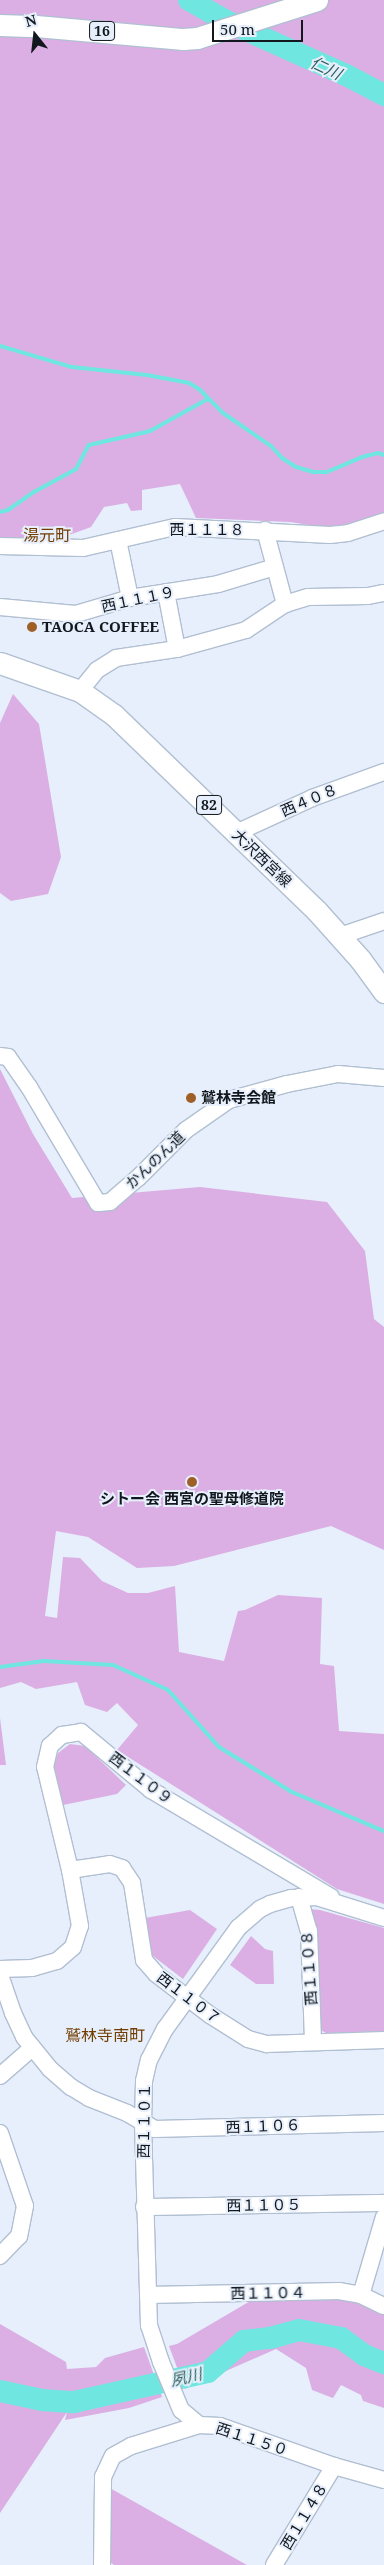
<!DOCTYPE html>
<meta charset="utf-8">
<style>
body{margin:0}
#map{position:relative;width:384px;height:2565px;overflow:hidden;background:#e6effb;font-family:"Noto Serif","Noto Sans JP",serif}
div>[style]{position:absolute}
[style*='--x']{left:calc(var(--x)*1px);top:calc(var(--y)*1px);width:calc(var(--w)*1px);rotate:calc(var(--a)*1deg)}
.green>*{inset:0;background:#dbafe3}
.stream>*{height:4px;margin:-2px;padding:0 2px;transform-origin:2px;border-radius:2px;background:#6fe7e0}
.river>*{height:22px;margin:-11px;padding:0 11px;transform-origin:11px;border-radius:11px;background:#6fe7e0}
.roads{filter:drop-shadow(1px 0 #b1bfd2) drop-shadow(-1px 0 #b1bfd2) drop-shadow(0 1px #b1bfd2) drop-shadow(0 -1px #b1bfd2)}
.minor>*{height:16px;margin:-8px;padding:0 8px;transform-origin:8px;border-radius:8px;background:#fff}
.major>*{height:21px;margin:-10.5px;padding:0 10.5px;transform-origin:10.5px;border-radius:10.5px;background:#fff}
.dots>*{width:14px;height:14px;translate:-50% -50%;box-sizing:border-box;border:2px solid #e6effb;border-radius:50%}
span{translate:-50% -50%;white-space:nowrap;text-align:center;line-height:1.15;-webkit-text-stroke:4px #e6effb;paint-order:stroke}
.shield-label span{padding:1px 4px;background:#e6effb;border:1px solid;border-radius:4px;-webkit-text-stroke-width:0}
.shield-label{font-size:14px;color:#11171d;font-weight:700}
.street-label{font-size:15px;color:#11171d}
.poi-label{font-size:15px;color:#11171d;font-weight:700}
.left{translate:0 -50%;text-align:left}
.water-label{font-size:16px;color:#2d615d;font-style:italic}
.neighbourhood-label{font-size:16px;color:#733c00}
.north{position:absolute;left:10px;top:10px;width:50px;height:50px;-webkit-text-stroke:4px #e6effb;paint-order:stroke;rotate:344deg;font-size:14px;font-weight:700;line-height:20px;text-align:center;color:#11171d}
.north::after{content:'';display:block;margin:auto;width:18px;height:22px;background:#11171d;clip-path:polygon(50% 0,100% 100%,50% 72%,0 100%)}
.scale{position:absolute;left:212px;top:20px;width:91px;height:22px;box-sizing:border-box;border:2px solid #11171d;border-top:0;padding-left:6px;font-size:15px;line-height:18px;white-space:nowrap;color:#11171d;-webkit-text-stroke:4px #e6effb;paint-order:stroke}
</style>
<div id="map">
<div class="green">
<i style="clip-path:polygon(0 0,384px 0,384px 514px,345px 526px,322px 527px,290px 522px,196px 518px,180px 484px,142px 490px,142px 510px,131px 511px,127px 503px,104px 507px,91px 527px,61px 538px,0 537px)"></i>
<i style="clip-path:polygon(13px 694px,39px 724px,61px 857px,48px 894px,11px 901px,0 893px,0 723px)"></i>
<i style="clip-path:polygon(0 1069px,33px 1134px,72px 1198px,200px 1187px,327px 1202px,365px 1251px,374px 1319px,384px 1327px,384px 1550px,331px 1526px,174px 1566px,137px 1568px,88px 1537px,56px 1531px,45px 1616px,57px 1618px,63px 1557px,80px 1558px,102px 1581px,128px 1593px,148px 1593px,175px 1586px,179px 1652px,224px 1661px,238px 1611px,245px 1610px,278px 1595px,322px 1598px,320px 1664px,334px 1666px,339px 1731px,384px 1734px,384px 1904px,337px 1889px,117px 1750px,138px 1725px,117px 1703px,107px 1712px,85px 1705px,77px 1682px,36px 1689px,21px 1682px,0 1688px)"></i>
<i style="clip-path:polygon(0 1718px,6px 1765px,0 1765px)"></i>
<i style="clip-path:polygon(70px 1744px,85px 1746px,126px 1785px,117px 1794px,63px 1805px,54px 1765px,58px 1753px)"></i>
<i style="clip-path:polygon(309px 1909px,320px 1910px,384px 1928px,384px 2031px,326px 2033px,319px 2029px)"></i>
<i style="clip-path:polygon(190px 1910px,217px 1929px,183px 1979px,153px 1956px,150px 1949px,145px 1918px)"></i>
<i style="clip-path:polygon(251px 1936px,265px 1949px,273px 1951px,274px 1984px,256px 1984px,230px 1965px)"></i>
<i style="clip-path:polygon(336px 2295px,384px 2314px,384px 2408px,363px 2401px,361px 2395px,341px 2385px,333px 2398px,312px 2390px,306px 2368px,276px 2349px,185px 2389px,169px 2346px,177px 2344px,252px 2300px)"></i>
<i style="clip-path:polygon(0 2324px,66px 2362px,67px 2369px,96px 2367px,105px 2358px,144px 2347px,162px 2397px,129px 2408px,65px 2420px,67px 2412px,0 2513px)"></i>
<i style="clip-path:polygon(108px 2487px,247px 2565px,114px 2565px,110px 2562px)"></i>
</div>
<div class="stream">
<i style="--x:0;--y:346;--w:75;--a:16.3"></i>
<i style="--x:72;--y:367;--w:75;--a:6.1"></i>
<i style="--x:147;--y:375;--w:43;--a:10.8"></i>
<i style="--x:189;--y:383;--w:12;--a:31"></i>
<i style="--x:199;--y:389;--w:34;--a:45"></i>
<i style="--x:223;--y:413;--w:58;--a:34.5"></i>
<i style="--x:271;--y:446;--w:16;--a:47"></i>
<i style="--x:282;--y:458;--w:17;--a:33"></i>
<i style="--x:296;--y:467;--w:19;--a:16"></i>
<i style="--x:314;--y:472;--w:13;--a:0"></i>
<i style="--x:327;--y:472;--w:38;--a:-23"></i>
<i style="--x:362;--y:457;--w:16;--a:-14"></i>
<i style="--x:378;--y:453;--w:6;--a:18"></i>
<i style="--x:0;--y:512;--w:8;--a:-14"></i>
<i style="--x:8;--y:510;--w:32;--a:-35"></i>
<i style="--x:34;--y:492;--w:48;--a:-28.7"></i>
<i style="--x:76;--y:469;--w:27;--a:-62"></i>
<i style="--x:89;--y:445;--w:63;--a:-12.9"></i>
<i style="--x:150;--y:431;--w:66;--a:-28.9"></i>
<i style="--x:0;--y:1667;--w:44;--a:-7.8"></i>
<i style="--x:44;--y:1661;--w:69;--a:3.3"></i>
<i style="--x:113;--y:1665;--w:60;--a:24.4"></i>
<i style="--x:168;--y:1690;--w:76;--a:48.2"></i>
<i style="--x:219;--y:1747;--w:86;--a:31.7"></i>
<i style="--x:292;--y:1792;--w:100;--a:23"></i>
</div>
<div class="river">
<i style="--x:189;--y:0;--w:45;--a:29.4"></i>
<i style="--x:228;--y:22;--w:132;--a:24.2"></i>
<i style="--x:348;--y:76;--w:41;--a:27.8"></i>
<i style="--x:0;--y:2391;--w:43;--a:12.1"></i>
<i style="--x:42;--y:2400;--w:32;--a:4"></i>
<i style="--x:74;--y:2402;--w:137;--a:-12.6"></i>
<i style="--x:208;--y:2372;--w:48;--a:-40.7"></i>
<i style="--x:244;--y:2341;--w:26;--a:-7"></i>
<i style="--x:270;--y:2338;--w:30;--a:-15"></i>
<i style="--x:299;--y:2330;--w:43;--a:10.8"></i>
<i style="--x:341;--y:2338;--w:29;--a:36"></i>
<i style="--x:364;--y:2355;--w:22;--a:22"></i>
</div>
<div class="roads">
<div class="minor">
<i style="--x:265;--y:530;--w:77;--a:74.9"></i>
<i style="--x:118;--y:540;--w:59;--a:78.3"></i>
<i style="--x:0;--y:546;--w:83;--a:1.4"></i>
<i style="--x:83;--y:548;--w:94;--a:-12.9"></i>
<i style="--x:175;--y:527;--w:155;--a:3"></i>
<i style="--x:330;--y:535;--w:18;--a:-6"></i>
<i style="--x:348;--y:533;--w:38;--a:-18"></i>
<i style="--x:166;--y:592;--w:58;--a:79.1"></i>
<i style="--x:0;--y:607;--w:76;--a:5.3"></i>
<i style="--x:76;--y:614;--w:56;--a:-16.5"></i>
<i style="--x:130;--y:598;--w:89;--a:-9"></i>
<i style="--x:218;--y:584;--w:59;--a:-16.6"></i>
<i style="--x:80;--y:691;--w:27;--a:-51"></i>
<i style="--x:97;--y:670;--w:22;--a:-32"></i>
<i style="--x:116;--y:658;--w:62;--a:-8.4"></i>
<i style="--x:177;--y:649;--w:72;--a:-15.4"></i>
<i style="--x:246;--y:630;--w:47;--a:-33.7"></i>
<i style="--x:285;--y:604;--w:24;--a:-17"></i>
<i style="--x:308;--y:597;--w:60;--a:-1"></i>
<i style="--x:368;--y:596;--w:16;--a:-11"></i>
<i style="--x:236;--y:833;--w:84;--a:-24.7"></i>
<i style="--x:312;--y:798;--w:77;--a:-19.9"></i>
<i style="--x:340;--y:936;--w:46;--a:-18.8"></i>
<i style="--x:0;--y:1056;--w:8;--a:7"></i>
<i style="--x:8;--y:1057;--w:37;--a:55"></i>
<i style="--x:29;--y:1087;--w:135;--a:59.3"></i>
<i style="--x:98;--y:1203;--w:12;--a:-5"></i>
<i style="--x:110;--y:1202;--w:37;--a:-41"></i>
<i style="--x:138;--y:1178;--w:68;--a:-45"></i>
<i style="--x:186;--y:1130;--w:52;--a:-34.9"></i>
<i style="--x:229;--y:1100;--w:60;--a:-15.4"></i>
<i style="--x:287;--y:1084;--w:52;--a:-11.1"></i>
<i style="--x:338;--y:1074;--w:46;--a:5"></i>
<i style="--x:70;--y:1870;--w:40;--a:-8.5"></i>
<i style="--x:110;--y:1864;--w:13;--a:18"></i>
<i style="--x:122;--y:1868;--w:18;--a:56"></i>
<i style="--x:132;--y:1883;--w:78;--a:81.1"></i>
<i style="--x:144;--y:1960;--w:18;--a:49"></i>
<i style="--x:156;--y:1974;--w:68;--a:37.2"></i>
<i style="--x:210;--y:2015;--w:45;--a:32.3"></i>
<i style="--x:248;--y:2039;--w:20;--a:15"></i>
<i style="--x:267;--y:2044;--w:117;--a:-2"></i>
<i style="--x:299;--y:1897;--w:35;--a:74"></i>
<i style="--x:309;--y:1931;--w:110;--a:87.9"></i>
<i style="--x:0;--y:1969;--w:32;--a:-2"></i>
<i style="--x:32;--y:1968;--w:26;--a:-16"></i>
<i style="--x:57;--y:1961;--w:21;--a:-41"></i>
<i style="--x:73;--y:1947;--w:22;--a:-72"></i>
<i style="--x:80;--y:1926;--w:57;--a:-100.1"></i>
<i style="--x:70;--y:1870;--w:106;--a:-103.6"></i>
<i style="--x:45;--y:1767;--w:22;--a:-77"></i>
<i style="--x:50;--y:1746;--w:16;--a:-43"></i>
<i style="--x:62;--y:1735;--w:19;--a:-9"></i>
<i style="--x:81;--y:1732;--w:91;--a:39.6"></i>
<i style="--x:151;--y:1790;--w:209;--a:30.7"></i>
<i style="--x:0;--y:1975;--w:40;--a:71.1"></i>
<i style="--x:13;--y:2013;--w:26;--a:65"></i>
<i style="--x:24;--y:2037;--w:41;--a:50.9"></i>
<i style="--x:50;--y:2069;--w:28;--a:41"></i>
<i style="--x:71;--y:2087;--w:21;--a:31"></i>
<i style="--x:89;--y:2098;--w:41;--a:21.5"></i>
<i style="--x:127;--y:2113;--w:32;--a:30"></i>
<i style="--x:155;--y:2129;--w:229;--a:-1.5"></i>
<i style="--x:0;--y:2076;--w:43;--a:-41.2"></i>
<i style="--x:0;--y:2133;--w:77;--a:71.1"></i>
<i style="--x:25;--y:2206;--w:31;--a:101"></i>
<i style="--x:19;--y:2236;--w:28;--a:134"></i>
<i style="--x:144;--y:2207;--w:240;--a:-1"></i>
<i style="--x:148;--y:2295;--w:191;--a:-1.2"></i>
<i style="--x:339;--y:2291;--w:22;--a:10"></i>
<i style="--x:361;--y:2295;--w:25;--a:26"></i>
<i style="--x:361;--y:2295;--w:81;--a:-73.6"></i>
<i style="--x:199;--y:2425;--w:23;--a:-140"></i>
<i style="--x:181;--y:2410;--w:52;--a:-112.6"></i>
<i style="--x:161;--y:2362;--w:38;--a:-108"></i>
<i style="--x:149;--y:2326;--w:203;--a:-91.7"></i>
<i style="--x:143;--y:2123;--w:42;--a:-88.6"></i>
<i style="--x:144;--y:2081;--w:22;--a:-77"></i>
<i style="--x:149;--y:2060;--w:35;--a:-63"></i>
<i style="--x:165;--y:2029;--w:125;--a:-54.1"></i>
<i style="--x:238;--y:1928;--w:29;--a:-41"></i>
<i style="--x:260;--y:1909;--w:11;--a:-27"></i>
<i style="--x:270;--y:1904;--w:22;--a:-16"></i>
<i style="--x:291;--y:1898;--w:26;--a:-2"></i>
<i style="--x:317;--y:1897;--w:70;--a:17.4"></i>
<i style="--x:102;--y:2565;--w:88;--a:-89.3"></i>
<i style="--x:103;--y:2477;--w:23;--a:-65"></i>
<i style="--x:113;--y:2456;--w:21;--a:-29"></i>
<i style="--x:131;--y:2446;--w:71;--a:-17.2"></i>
<i style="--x:199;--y:2425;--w:21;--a:3"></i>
<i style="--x:220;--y:2426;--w:121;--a:19.3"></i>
<i style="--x:334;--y:2466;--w:52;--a:15.6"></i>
<i style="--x:274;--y:2565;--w:116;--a:-58.8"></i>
</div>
<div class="major">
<i style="--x:0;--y:25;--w:36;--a:2"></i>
<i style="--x:36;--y:26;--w:148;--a:5.1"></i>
<i style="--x:183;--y:39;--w:14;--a:-4"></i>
<i style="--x:197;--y:38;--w:126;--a:-17.6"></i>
<i style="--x:0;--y:663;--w:85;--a:19.3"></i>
<i style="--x:80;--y:691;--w:42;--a:35.2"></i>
<i style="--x:114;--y:715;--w:281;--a:44"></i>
<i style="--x:316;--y:910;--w:66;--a:48.1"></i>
<i style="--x:360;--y:959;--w:41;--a:54"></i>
</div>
</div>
<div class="dots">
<i style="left:32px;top:627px;background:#9f6028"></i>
<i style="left:191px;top:1098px;background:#9f6028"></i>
<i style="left:192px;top:1482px;background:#9f6028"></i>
</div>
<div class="shield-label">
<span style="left:102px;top:31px">16</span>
<span style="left:209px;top:805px">82</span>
</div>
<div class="street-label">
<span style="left:207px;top:530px">西１１１８</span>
<span style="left:138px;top:599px;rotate:-12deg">西１１１９</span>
<span style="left:309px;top:800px;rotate:-23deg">西４０８</span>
<span style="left:262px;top:858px;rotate:44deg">大沢西宮線</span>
<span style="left:155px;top:1160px;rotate:-44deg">かんのん道</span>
<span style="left:141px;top:1778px;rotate:37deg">西１１０９</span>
<span style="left:309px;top:1968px;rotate:-94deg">西１１０８</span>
<span style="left:189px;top:1998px;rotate:37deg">西１１０７</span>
<span style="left:144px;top:2121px;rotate:-89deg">西１１０１</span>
<span style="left:263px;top:2126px;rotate:-2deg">西１１０６</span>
<span style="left:264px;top:2205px;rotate:-1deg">西１１０５</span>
<span style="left:268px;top:2293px;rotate:-1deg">西１１０４</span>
<span style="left:252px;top:2439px;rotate:18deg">西１１５０</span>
<span style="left:304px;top:2516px;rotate:-59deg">西１１４８</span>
</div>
<div class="poi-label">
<span class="left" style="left:42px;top:627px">TAOCA COFFEE</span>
<span class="left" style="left:201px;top:1098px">鷲林寺会館</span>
<span style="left:192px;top:1499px">シトー会 西宮の聖母修道院</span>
</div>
<div class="water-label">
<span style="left:326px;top:68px;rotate:25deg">仁川</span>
<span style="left:186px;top:2377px;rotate:-13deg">夙川</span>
</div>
<div class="neighbourhood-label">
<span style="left:47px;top:535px">湯元町</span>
<span style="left:105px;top:2035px">鷲林寺南町</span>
</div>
<div class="north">N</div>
<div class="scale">50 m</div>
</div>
